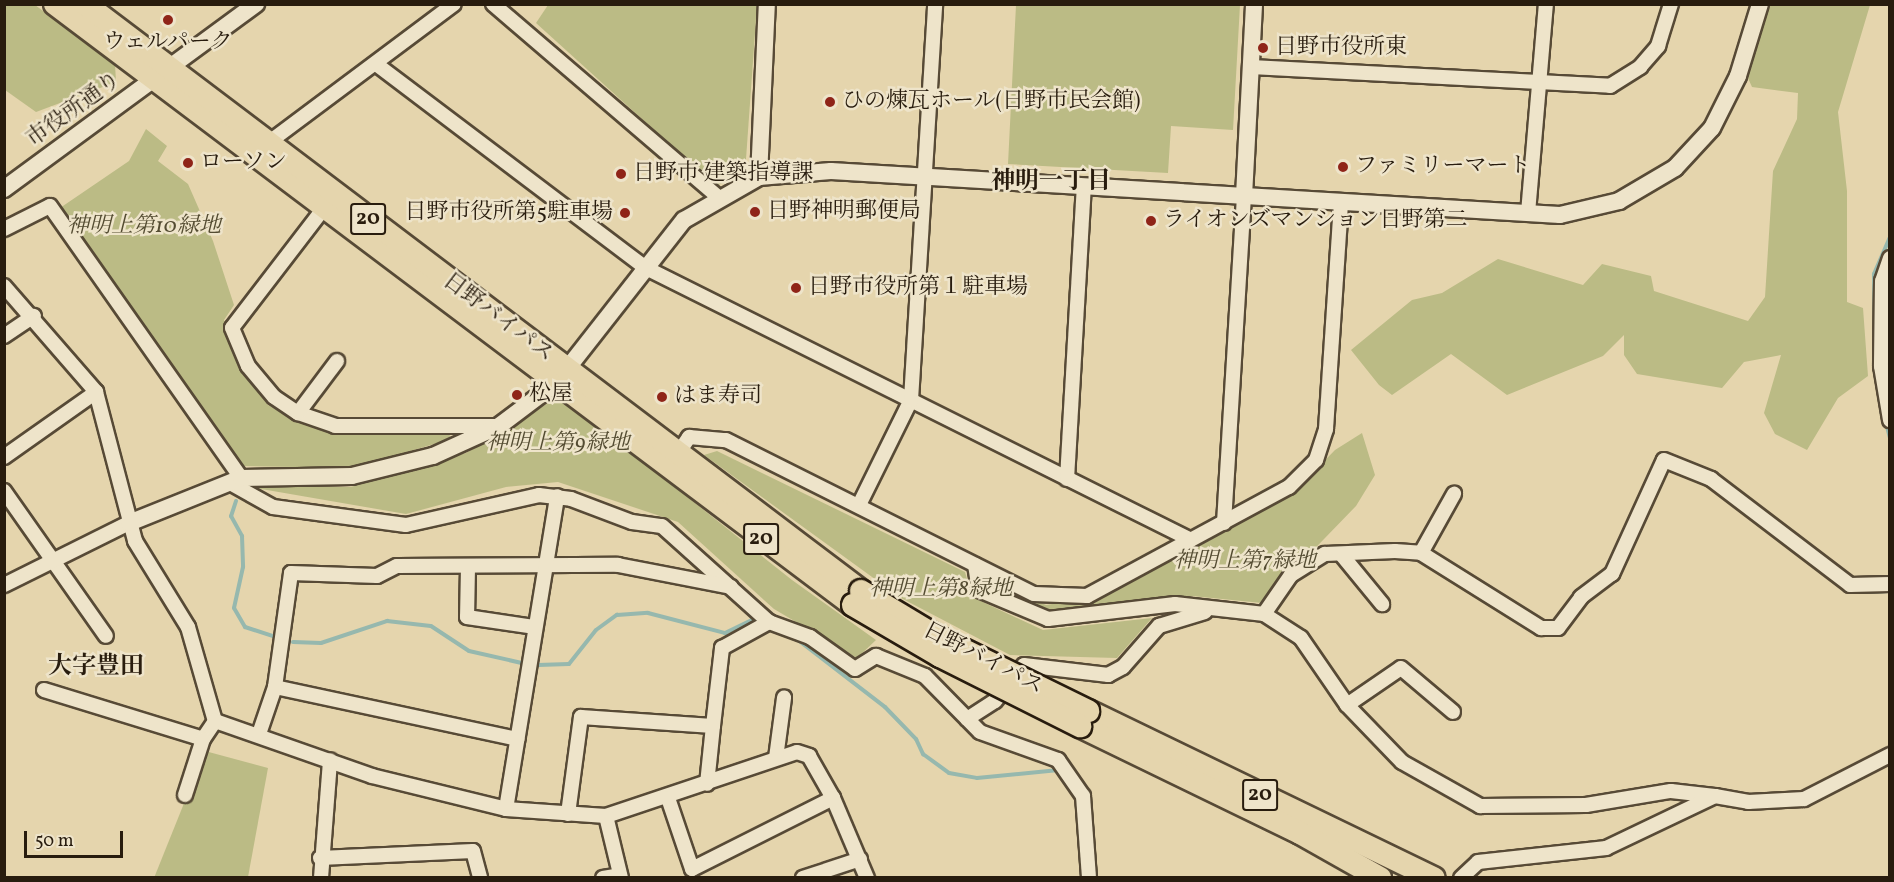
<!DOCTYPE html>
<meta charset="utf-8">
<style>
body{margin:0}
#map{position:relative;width:1894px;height:882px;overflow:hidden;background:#e5d5ad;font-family:Vollkorn,"Noto Serif JP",serif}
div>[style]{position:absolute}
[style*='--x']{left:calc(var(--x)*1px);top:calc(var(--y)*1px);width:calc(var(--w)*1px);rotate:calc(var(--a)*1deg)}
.green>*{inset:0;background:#bbbb85}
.stream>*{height:4px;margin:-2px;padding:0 2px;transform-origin:2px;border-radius:2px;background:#96b8ae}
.roads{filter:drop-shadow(2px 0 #574a36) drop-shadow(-2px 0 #574a36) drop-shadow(0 2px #574a36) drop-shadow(0 -2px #574a36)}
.minor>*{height:14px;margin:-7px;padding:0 7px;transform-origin:7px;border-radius:7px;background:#eee4ca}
.tertiary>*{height:16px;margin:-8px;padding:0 8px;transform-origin:8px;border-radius:8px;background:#eee4ca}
.trunk>*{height:22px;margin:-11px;padding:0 11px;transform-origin:11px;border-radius:11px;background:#e5d5ad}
.bridges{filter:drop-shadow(2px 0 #281c0e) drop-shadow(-2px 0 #281c0e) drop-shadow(0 2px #281c0e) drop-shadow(0 -2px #281c0e)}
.trunk-bridge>*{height:22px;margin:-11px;padding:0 11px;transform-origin:11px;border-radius:11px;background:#e5d5ad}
.dots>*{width:16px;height:16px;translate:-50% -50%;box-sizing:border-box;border:3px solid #eee4ca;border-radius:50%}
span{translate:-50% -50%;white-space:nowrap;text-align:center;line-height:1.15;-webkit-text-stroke:5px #eee4ca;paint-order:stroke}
.shield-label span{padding:2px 4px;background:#eee4ca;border:2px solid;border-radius:4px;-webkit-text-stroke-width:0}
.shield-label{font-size:21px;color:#281c0e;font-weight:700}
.poi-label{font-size:22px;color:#281c0e}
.left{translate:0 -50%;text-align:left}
.right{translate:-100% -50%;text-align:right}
.street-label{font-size:22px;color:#281c0e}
.park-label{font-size:22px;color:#544c32;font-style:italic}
.neighbourhood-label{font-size:24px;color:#281c0e;font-weight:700}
.frame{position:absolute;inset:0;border:6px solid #281c0e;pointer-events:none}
.scale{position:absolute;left:24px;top:831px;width:99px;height:27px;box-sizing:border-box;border:3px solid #281c0e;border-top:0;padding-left:8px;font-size:18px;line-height:21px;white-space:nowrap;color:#281c0e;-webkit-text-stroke:4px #eee4ca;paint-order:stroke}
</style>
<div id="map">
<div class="green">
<i style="clip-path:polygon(5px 4px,35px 5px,115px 64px,116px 82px,36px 112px,5px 90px)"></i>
<i style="clip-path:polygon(548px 5px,757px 5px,745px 173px,716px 186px,536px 23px)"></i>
<i style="clip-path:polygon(1016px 5px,1240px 5px,1233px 130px,1171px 126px,1168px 173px,1008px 164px)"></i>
<i style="clip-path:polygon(1768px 5px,1870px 5px,1838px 112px,1847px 191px,1847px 302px,1863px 308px,1868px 376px,1838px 398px,1807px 450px,1775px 434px,1764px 413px,1781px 355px,1744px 362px,1722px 388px,1637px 374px,1624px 355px,1624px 335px,1603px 356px,1507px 395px,1451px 354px,1392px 395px,1379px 385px,1351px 350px,1412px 300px,1442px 293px,1498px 259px,1583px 285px,1602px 264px,1651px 276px,1654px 291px,1748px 321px,1765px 297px,1773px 171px,1797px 119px,1798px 93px,1752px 87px,1747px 76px)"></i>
<i style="clip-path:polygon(146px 129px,167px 146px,158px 161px,188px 184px,213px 241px,234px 305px,224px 320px,239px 367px,268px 405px,322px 429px,447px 428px,451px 439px,353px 468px,242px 466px,60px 208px,129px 161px)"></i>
<i style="clip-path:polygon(560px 396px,792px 580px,876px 640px,857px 658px,774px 609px,678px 522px,558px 482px,506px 487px,406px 514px,249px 487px,351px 487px,466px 453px)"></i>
<i style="clip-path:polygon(1362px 433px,1375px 475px,1356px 506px,1262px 603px,1192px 596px,1045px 613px,988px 588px,985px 577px,1046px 605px,1103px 596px,1292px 494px,1335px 450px)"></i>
<i style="clip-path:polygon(717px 451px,965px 572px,972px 597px,1043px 630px,1152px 618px,1117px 658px,1010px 655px,901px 598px,704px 455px)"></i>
<i style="clip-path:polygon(205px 751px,268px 768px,248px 877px,154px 878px)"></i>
</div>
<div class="stream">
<i style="--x:1890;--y:32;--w:59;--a:90"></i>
<i style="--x:1890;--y:109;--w:21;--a:90"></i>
<i style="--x:1875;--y:341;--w:67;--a:-90.9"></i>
<i style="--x:1874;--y:274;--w:40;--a:-66.6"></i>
<i style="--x:1886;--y:423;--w:16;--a:75"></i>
<i style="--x:236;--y:501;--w:16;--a:108"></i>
<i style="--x:231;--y:516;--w:23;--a:61"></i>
<i style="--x:242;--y:536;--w:31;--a:88"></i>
<i style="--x:243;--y:567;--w:42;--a:102.4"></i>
<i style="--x:234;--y:608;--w:22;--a:60"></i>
<i style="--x:245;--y:627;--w:32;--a:18"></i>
<i style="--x:1864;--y:592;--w:26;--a:-2"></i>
<i style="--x:798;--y:640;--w:110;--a:37.6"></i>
<i style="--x:885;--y:707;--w:45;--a:45.9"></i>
<i style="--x:916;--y:739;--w:17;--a:65"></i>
<i style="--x:923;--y:754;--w:32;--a:36"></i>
<i style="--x:949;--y:773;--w:28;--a:10"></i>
<i style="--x:977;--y:778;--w:82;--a:-5.6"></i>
<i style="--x:293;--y:642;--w:28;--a:2"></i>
<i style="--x:321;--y:643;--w:70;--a:-18.4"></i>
<i style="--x:387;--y:621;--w:44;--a:6.5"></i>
<i style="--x:431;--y:626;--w:45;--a:33.3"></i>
<i style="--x:469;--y:651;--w:54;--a:12.8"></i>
<i style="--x:538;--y:665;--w:31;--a:-2"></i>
<i style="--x:569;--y:664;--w:43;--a:-51.5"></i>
<i style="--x:596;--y:630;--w:26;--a:-36"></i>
<i style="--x:617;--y:615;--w:31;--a:-4"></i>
<i style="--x:648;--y:613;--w:80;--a:14.6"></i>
<i style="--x:725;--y:633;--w:32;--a:-26"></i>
</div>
<div class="roads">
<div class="minor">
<i style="--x:493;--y:4;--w:295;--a:40.6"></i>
<i style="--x:376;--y:64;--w:336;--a:37.1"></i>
<i style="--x:644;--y:267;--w:611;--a:26.52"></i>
<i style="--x:1251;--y:67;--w:360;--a:3"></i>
<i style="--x:1610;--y:86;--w:36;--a:-32"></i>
<i style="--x:1640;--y:67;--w:28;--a:-49"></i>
<i style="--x:1658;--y:46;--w:44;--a:-72.8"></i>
<i style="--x:268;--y:143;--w:232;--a:-36.8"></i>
<i style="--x:324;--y:208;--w:151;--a:127.5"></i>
<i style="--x:232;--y:328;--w:41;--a:67.2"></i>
<i style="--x:248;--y:366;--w:40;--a:50"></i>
<i style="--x:274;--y:397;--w:29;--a:34"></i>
<i style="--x:298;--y:413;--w:39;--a:19"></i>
<i style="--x:335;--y:426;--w:162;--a:0"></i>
<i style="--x:1528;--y:213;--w:210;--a:-85.1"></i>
<i style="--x:4;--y:229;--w:51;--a:-26.6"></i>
<i style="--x:50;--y:206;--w:332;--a:54.9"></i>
<i style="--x:1890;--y:258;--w:24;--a:109"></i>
<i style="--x:1882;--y:281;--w:85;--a:90.7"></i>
<i style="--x:1881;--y:366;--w:55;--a:80.5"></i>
<i style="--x:4;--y:286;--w:140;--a:49"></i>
<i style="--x:96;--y:392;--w:154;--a:75.3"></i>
<i style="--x:135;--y:541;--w:101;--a:58.4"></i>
<i style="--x:188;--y:627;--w:98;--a:74"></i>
<i style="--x:215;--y:721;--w:166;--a:19.3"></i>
<i style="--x:372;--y:776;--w:138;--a:13.8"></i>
<i style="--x:506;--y:809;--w:100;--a:4"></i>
<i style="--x:606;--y:816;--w:201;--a:-18.5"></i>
<i style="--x:797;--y:752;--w:13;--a:18"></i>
<i style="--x:809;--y:756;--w:48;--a:60.3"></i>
<i style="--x:833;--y:798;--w:87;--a:67"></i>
<i style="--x:4;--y:336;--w:36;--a:-34"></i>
<i style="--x:298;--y:413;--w:65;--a:-53.1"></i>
<i style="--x:677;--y:455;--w:22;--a:-56"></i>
<i style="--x:689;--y:437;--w:37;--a:5"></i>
<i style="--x:726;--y:440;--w:344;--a:26.6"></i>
<i style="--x:1034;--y:594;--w:53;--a:2.2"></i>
<i style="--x:1087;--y:596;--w:230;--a:-28.4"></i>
<i style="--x:1289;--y:487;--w:38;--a:-45"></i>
<i style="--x:1316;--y:460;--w:33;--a:-72"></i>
<i style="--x:1326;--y:429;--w:228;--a:-86.2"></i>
<i style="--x:4;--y:457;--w:113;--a:-35.2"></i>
<i style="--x:1067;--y:479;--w:293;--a:-86.7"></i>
<i style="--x:230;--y:483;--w:49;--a:29.2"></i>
<i style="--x:273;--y:507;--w:134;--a:7.7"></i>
<i style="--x:406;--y:525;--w:136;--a:-12.7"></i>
<i style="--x:539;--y:495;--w:32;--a:7"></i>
<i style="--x:571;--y:499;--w:65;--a:20.7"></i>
<i style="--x:632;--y:522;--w:30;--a:8"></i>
<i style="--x:662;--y:526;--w:144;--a:41.9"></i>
<i style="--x:769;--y:622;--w:44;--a:20.1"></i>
<i style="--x:810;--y:637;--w:55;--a:35.4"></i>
<i style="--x:855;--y:669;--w:25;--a:-32"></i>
<i style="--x:876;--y:656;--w:53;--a:22.2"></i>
<i style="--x:925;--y:676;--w:78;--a:45.5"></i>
<i style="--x:980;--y:732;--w:83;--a:19.7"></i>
<i style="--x:1058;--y:760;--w:44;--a:55.2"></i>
<i style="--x:1083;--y:796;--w:82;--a:85.8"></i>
<i style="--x:4;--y:491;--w:177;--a:54.9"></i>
<i style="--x:859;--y:505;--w:117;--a:-63.7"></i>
<i style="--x:911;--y:400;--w:397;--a:-86.5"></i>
<i style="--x:1224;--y:523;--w:328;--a:-86.5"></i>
<i style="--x:1421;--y:553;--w:68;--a:-60.8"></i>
<i style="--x:1341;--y:554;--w:65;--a:50.6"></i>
<i style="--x:975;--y:565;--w:25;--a:81"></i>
<i style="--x:979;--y:590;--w:75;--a:22.8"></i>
<i style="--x:1048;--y:619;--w:128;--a:-6.7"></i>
<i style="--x:1175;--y:604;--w:90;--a:6.4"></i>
<i style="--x:1264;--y:614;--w:44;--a:33"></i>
<i style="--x:1301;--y:638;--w:81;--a:55.5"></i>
<i style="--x:1347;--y:705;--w:79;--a:46"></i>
<i style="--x:1402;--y:762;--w:90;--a:29.4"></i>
<i style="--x:1480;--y:806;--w:106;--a:-0.5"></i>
<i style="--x:1586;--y:805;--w:86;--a:-9.4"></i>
<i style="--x:1671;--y:791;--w:44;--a:6.5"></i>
<i style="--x:468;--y:567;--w:50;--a:91.1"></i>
<i style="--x:467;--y:617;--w:69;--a:8.4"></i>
<i style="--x:4;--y:585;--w:140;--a:-26.4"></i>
<i style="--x:1264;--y:614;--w:47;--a:-55.3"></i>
<i style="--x:1291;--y:575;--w:40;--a:-32"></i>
<i style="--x:1325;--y:554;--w:70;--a:-2.5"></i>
<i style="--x:1395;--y:551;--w:26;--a:4"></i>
<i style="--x:1421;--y:553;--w:142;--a:32"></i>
<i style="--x:1541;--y:628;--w:17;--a:0"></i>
<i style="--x:1558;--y:628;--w:39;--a:-53"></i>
<i style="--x:1581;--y:597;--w:39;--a:-37"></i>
<i style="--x:1612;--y:574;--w:125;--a:-65.5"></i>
<i style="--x:1664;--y:460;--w:51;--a:22"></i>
<i style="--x:1711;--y:479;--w:175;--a:37.3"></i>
<i style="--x:1850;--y:585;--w:40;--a:-1.4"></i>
<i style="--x:275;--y:687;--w:248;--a:12.1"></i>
<i style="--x:44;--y:690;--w:166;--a:17.1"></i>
<i style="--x:203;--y:739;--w:22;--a:-56"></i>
<i style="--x:1347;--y:705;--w:65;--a:-34.4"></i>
<i style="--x:1401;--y:668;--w:68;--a:40.2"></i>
<i style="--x:967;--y:719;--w:33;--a:-33"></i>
<i style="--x:995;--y:701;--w:46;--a:-51.1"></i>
<i style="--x:1024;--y:665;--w:85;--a:6.8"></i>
<i style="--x:1108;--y:675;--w:17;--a:-28"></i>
<i style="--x:1123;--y:667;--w:55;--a:-48.7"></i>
<i style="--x:1159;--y:626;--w:48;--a:-16.9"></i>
<i style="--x:713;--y:726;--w:79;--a:-83.4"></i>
<i style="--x:722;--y:648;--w:54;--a:-29"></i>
<i style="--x:259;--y:734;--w:50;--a:-71.2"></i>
<i style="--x:275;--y:687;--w:115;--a:-82"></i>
<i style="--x:291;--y:573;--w:86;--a:2"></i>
<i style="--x:377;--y:576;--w:22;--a:-27"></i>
<i style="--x:397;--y:566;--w:221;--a:-0.3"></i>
<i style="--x:618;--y:565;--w:115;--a:11"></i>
<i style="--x:776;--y:758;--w:61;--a:-82.4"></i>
<i style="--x:185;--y:795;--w:59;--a:-72.2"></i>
<i style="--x:668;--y:798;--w:75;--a:71.3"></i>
<i style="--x:692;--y:869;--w:158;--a:-26.7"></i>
<i style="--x:506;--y:809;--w:317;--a:-80.7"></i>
<i style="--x:568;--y:814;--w:98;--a:-82.4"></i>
<i style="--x:581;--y:717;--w:132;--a:3.9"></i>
<i style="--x:713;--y:726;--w:58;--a:95.9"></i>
<i style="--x:606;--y:816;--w:64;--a:76.4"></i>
<i style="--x:320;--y:858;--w:153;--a:-2.6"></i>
<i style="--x:473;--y:851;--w:28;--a:75"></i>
<i style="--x:321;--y:878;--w:118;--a:-85.6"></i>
<i style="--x:603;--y:878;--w:17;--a:-10"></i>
<i style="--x:803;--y:878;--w:60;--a:-18.4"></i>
<i style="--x:1461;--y:878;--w:23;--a:-43"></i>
<i style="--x:1478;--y:862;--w:129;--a:-6.2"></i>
<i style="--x:1606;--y:848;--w:121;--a:-25.5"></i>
<i style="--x:1715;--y:796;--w:34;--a:10"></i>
<i style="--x:1748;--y:802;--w:56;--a:-3.1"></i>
<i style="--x:1804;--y:799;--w:97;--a:-27.1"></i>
</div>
<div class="tertiary">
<i style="--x:759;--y:177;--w:173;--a:-87.4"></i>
<i style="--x:4;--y:189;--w:313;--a:-36.3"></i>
<i style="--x:1244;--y:196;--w:192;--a:-87"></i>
<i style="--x:129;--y:523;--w:121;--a:-21.9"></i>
<i style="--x:241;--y:478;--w:111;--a:-1"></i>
<i style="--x:352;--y:476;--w:83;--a:-13.9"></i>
<i style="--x:433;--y:456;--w:72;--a:-24.4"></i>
<i style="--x:499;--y:426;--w:71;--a:-37"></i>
<i style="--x:556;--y:383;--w:207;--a:-51.9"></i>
<i style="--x:684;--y:220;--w:86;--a:-29.8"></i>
<i style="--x:759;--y:177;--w:72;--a:-4.8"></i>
<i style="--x:831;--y:171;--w:730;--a:3.45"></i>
<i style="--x:1560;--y:215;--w:61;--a:-13.3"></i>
<i style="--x:1619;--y:201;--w:65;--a:-30.5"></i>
<i style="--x:1675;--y:168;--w:54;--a:-47.2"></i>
<i style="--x:1712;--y:128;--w:58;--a:-63.4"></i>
<i style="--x:1738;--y:76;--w:75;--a:-73"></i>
</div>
<div class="trunk">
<i style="--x:55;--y:4;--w:999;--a:36.98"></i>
<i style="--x:85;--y:4;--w:973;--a:37.11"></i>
<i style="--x:1088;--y:711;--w:384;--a:25.8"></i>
<i style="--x:1080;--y:726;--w:245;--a:25.9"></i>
<i style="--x:1300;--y:833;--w:92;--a:29.4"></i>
</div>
</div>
<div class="bridges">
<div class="trunk-bridge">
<i style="--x:861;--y:591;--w:93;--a:31"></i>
<i style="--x:941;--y:639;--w:164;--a:26.1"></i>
<i style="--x:853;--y:605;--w:101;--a:30.4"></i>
<i style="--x:940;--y:656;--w:157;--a:26.6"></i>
</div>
</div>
<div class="dots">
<i style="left:168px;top:20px;background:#8f2418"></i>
<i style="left:1263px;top:48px;background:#8f2418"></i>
<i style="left:830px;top:102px;background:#8f2418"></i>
<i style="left:188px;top:163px;background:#8f2418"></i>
<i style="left:1343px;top:167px;background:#8f2418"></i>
<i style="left:621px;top:174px;background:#8f2418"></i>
<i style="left:755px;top:212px;background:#8f2418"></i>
<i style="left:625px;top:213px;background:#8f2418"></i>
<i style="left:1151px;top:221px;background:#8f2418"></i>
<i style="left:796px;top:288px;background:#8f2418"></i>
<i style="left:517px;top:395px;background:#8f2418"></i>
<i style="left:662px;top:397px;background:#8f2418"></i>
</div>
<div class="shield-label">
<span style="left:368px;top:219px">20</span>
<span style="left:761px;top:539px">20</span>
<span style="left:1260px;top:795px">20</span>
</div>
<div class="poi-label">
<span style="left:168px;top:43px">ウェルパーク</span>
<span class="left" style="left:1275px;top:48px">日野市役所東</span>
<span class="left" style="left:842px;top:102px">ひの煉瓦ホール(日野市民会館)</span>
<span class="left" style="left:200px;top:163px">ローソン</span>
<span class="left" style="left:1355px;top:167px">ファミリーマート</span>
<span class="left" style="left:633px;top:174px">日野市 建築指導課</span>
<span class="left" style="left:767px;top:212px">日野神明郵便局</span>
<span class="right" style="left:613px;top:213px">日野市役所第5駐車場</span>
<span class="left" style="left:1163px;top:221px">ライオンズマンション日野第二</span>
<span class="left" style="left:808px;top:288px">日野市役所第１駐車場</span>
<span class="left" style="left:529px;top:395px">松屋</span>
<span class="left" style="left:674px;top:397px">はま寿司</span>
</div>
<div class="street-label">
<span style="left:74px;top:110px;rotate:-36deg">市役所通り</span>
<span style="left:498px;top:318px;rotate:37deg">日野バイパス</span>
<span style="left:983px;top:659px;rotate:27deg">日野バイパス</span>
</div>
<div class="park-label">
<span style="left:144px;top:227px">神明上第10緑地</span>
<span style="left:558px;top:444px">神明上第9緑地</span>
<span style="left:1245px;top:562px">神明上第7緑地</span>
<span style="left:941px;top:590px">神明上第8緑地</span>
</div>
<div class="neighbourhood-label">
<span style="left:1051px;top:183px">神明一丁目</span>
<span style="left:96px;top:668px">大字豊田</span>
</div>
<div class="frame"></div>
<div class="scale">50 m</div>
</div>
